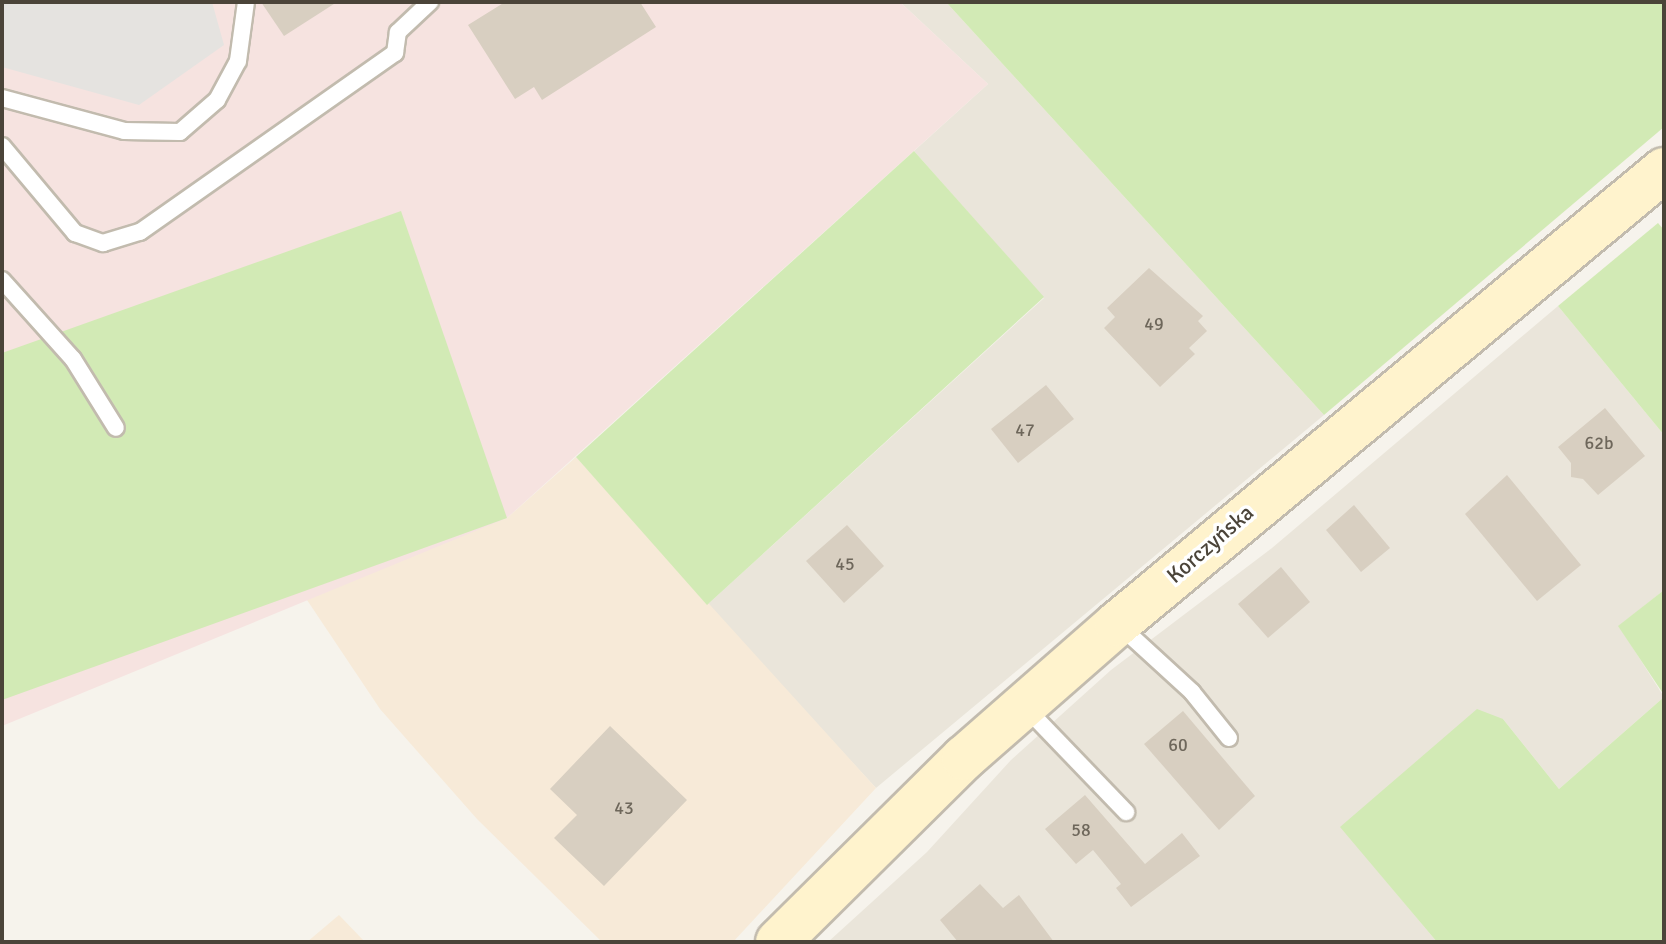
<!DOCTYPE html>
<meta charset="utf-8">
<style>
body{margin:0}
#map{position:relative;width:1666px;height:944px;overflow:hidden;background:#f6f3ec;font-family:Signika,sans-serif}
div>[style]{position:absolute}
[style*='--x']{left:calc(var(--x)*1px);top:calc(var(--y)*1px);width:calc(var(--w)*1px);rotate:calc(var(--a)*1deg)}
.residential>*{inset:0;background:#eae5da}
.commercial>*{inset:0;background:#f7ead8}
.medical>*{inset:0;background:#f6e3e0}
.green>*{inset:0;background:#d2eab5}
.parking>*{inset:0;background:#e5e3e0}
.building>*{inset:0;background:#d8cfc1}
.roads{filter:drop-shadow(2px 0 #c2bbae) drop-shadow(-2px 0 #c2bbae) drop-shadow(0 2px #c2bbae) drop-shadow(0 -2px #c2bbae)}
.lane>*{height:16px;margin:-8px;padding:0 8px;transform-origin:8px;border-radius:8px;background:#fff}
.secondary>*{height:44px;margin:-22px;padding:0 22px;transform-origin:22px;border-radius:22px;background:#fff3cd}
span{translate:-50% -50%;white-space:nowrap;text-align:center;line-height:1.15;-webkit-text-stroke:7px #fff;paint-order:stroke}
.number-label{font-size:18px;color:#6e675b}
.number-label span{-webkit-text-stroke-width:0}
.street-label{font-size:22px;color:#4b4439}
.frame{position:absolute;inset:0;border:4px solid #4b4439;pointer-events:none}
</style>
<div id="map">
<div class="residential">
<i style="clip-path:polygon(900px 2px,946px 2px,1324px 415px,876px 788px,707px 605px,1044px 298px,914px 151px,988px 84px)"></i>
<i style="clip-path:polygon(1558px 306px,1664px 435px,1664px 590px,1619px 626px,1664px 697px,1559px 789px,1503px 719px,1341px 827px,1437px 942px,828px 942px,927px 852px,1011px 760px,1111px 670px,1272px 548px)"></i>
</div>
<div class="commercial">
<i style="clip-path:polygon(576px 457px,876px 788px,733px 942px,602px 942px,477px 819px,380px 709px,303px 594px,507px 518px)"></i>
<i style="clip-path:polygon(339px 915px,365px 942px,307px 942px)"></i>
</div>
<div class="medical">
<i style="clip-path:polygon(2px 2px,900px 2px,988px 84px,507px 518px,2px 726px)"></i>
</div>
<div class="green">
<i style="clip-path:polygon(946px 2px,1664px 2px,1664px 127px,1324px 415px)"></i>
<i style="clip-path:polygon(914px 151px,1044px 297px,707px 605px,576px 457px)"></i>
<i style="clip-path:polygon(401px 211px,507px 518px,2px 700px,2px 353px)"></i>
<i style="clip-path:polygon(1658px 223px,1664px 230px,1664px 435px,1558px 306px)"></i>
<i style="clip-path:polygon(1664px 590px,1664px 695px,1618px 626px)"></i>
<i style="clip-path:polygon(1664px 697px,1664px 942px,1437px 942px,1340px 827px,1477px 709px,1503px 719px,1559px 789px)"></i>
</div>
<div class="parking">
<i style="clip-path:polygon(2px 2px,212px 2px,224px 45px,139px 105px,2px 67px)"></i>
</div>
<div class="building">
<i style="clip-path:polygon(261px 2px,337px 2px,284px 36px)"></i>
<i style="clip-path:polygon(505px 2px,640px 2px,656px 27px,542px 100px,534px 87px,515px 99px,468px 25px)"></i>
<i style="clip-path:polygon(1149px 268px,1203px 316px,1198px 321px,1207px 331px,1189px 348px,1195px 354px,1160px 387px,1104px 328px,1115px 317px,1107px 308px)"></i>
<i style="clip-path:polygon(1046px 385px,1074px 419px,1018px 463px,991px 429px)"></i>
<i style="clip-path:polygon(1605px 408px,1645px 456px,1598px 495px,1583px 479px,1571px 477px,1571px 463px,1558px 447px)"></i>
<i style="clip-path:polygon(1507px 475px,1581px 565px,1537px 601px,1465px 514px)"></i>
<i style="clip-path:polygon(1354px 505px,1390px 548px,1361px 572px,1326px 530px)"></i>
<i style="clip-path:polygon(847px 525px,884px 566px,844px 603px,806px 561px)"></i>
<i style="clip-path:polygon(1281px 567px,1310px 602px,1268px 638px,1238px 604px)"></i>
<i style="clip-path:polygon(1183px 711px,1255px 796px,1219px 830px,1144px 744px)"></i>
<i style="clip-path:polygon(610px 726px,687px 800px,604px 886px,554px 838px,577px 815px,550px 789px)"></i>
<i style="clip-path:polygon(1085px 795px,1145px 864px,1182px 833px,1200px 856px,1131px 907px,1116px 888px,1121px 884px,1093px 850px,1076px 864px,1045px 829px)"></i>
<i style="clip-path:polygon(980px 884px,1003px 908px,1019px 895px,1054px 942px,958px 942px,940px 920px)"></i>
</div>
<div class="roads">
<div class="lane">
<i style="--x:2;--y:98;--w:126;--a:15.1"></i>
<i style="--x:124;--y:131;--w:56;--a:1"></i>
<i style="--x:180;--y:132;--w:49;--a:-40.9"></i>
<i style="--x:217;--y:100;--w:44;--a:-61.7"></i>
<i style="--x:238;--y:61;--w:60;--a:-82.3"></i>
<i style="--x:2;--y:146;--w:114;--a:50"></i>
<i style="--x:75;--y:233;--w:30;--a:20"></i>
<i style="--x:103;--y:243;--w:39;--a:-17"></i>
<i style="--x:140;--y:232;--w:312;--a:-35.1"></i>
<i style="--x:395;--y:53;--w:21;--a:-82"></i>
<i style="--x:398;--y:32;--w:44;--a:-43.2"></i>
<i style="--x:2;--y:280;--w:106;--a:48.1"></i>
<i style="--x:73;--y:359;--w:81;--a:58.1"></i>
<i style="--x:1119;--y:625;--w:99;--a:42.5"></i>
<i style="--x:1192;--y:692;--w:59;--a:51.2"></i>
<i style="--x:1025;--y:707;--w:146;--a:46.1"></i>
</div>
<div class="secondary">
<i style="--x:778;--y:942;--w:262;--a:-44.7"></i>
<i style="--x:964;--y:758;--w:203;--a:-41.2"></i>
<i style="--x:1117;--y:624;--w:711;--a:-39.69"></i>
</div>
</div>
<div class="number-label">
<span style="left:1154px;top:324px">49</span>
<span style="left:1025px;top:430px">47</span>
<span style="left:1599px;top:443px">62b</span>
<span style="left:845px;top:564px">45</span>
<span style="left:1178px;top:745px">60</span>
<span style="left:624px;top:808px">43</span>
<span style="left:1081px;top:830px">58</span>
</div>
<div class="street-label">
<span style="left:1210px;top:544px;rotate:-41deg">Korczyńska</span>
</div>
<div class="frame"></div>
</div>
